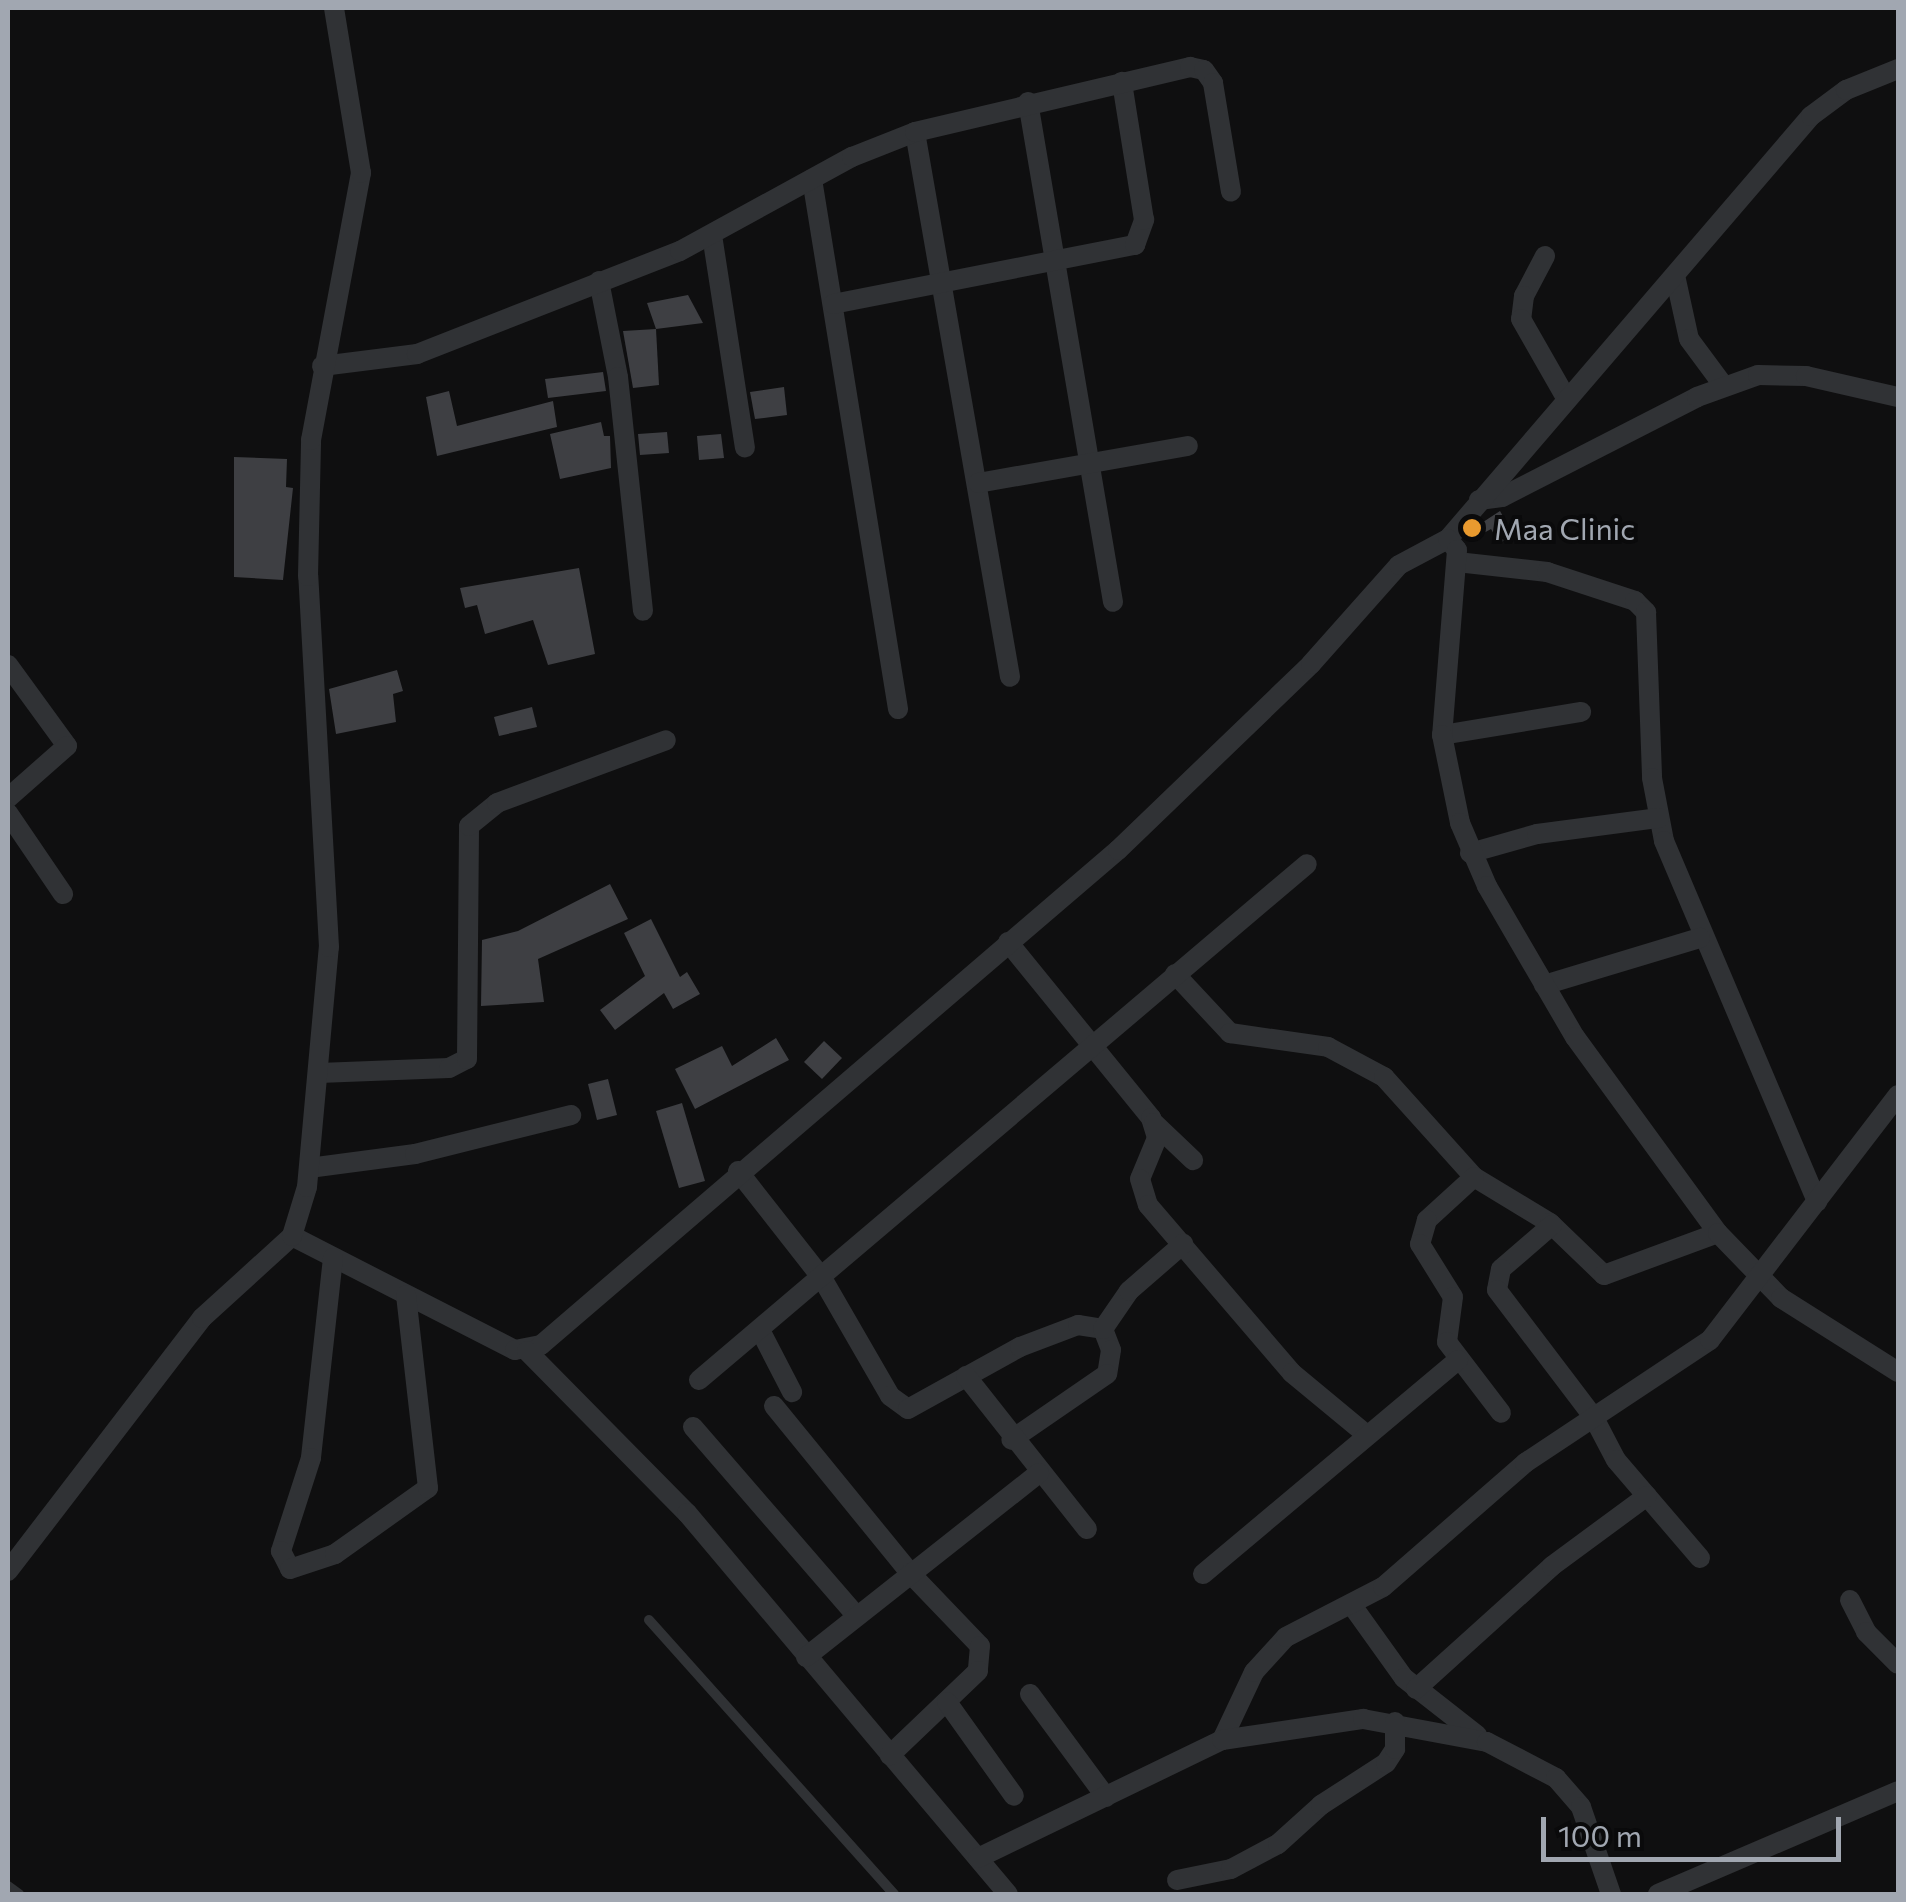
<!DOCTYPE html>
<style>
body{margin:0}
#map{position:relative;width:1906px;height:1902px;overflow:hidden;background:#0f0f10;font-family:Commissioner,sans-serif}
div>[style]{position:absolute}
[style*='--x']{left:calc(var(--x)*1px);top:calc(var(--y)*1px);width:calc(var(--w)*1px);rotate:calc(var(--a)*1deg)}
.building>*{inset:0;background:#3e3f43}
.lane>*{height:10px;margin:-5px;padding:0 5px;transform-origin:5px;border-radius:5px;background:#303235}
.street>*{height:20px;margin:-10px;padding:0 10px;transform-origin:10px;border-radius:10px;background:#303235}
.dots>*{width:28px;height:28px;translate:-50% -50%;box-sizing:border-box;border:5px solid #0a0a0b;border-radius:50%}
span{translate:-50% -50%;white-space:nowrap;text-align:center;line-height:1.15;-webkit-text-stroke:8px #0a0a0b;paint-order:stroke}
.poi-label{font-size:30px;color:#a1a7b1}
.left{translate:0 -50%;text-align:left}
.frame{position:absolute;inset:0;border:10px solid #a1a7b1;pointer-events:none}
.scale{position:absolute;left:1541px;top:1817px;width:300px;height:45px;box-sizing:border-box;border:5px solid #a1a7b1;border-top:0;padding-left:12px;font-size:30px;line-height:35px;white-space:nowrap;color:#a1a7b1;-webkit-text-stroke:8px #0a0a0b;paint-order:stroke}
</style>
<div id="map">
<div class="building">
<i style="clip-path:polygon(688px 295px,703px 323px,656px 329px,647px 303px)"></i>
<i style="clip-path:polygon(656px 329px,659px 385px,633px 388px,623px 331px)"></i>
<i style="clip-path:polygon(603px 372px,606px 391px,548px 398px,545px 379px)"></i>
<i style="clip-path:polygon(784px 387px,787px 415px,755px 419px,750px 392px)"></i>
<i style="clip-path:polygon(449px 391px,457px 426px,553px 401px,557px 427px,437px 456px,426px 397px)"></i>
<i style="clip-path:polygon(601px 422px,604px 436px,610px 436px,611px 468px,560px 479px,550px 434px)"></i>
<i style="clip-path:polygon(667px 432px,669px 453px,640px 455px,638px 434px)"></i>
<i style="clip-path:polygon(721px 434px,724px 458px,699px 460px,697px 436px)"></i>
<i style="clip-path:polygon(234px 457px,287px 459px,286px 487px,293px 488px,283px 580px,234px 577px)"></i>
<i style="clip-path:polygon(1500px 511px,1514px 536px,1499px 543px,1491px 529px,1482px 534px,1477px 526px)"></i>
<i style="clip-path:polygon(579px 568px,595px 654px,548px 665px,533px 620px,485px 634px,477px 605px,465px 608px,460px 588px)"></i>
<i style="clip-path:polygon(397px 670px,403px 691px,393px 694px,396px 722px,336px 734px,329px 689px)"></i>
<i style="clip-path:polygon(532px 707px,537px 727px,499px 736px,494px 717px)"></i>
<i style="clip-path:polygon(610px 884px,628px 919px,538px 959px,544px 1002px,481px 1006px,482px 940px,518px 931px)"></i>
<i style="clip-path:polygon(651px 919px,680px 977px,687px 972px,700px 994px,673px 1009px,664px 993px,615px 1030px,600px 1010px,645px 976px,624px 933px)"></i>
<i style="clip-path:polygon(776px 1038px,789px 1060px,695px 1109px,675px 1069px,722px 1046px,732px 1066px)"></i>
<i style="clip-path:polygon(824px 1041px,842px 1058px,822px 1079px,804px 1062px)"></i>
<i style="clip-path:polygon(608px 1079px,617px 1115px,597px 1120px,588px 1084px)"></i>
<i style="clip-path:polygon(682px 1103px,705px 1181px,679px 1188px,656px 1111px)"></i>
</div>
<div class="lane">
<i style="--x:649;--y:1620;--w:368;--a:48.2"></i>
<i style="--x:8;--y:1886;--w:14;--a:36"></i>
</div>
<div class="street">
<i style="--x:1028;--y:102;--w:507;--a:80.35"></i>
<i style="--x:915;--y:132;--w:553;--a:80.11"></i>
<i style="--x:812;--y:179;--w:537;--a:80.78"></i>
<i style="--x:712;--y:235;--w:215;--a:81.2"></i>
<i style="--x:1545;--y:256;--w:45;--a:117.7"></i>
<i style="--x:1524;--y:296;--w:23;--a:97"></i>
<i style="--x:1521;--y:319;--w:91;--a:60.3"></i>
<i style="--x:1676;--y:280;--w:60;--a:77.6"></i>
<i style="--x:1689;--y:339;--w:57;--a:53.5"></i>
<i style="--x:599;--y:281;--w:98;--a:78.8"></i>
<i style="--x:618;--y:377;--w:235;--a:83.9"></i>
<i style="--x:833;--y:304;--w:308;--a:-11.1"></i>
<i style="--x:1135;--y:245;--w:27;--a:-70"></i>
<i style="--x:1144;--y:220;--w:140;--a:-99.1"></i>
<i style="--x:322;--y:366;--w:96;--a:-7.2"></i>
<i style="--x:417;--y:354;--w:282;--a:-21.4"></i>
<i style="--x:680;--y:251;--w:196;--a:-28.7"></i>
<i style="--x:852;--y:157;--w:68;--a:-21.6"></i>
<i style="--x:915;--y:132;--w:283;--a:-13.3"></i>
<i style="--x:1190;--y:67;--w:14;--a:12"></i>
<i style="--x:1204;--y:70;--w:16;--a:55"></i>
<i style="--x:1213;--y:83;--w:110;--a:80.6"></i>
<i style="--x:978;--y:483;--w:213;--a:-10"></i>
<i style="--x:1479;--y:500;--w:23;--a:-7"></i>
<i style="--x:1502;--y:497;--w:219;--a:-27.1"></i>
<i style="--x:1697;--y:397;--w:65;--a:-19.8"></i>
<i style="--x:1758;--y:375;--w:48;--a:1.2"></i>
<i style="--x:1806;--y:376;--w:94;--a:12.9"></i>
<i style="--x:1448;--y:539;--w:557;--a:-49.37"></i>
<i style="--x:1811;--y:116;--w:44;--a:-36.6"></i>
<i style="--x:1846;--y:90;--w:56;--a:-22"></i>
<i style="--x:1457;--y:562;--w:91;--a:6.3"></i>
<i style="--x:1547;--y:572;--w:93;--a:18.2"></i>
<i style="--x:1635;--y:601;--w:16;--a:45"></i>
<i style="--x:1646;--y:612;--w:166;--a:87.9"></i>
<i style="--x:1652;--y:778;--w:64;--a:79.2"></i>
<i style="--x:1664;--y:841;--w:392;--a:67"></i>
<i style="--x:8;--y:665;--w:100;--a:53.9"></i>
<i style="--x:67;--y:746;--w:79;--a:138.6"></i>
<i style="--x:1442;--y:735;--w:141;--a:-9.4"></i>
<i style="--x:8;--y:813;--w:98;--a:55.8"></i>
<i style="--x:1470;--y:853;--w:70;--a:-15.8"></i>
<i style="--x:1537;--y:834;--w:123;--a:-7.5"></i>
<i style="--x:1008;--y:942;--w:227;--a:50.9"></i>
<i style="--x:1151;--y:1118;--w:21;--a:73"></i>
<i style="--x:1157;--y:1138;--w:44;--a:112.5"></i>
<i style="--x:1140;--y:1179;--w:27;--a:73"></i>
<i style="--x:1148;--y:1205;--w:221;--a:49.4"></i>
<i style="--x:1292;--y:1373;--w:97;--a:39.6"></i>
<i style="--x:1175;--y:974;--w:81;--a:47"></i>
<i style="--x:1230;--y:1033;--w:99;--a:8.1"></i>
<i style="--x:1328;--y:1047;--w:64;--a:28.2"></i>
<i style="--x:1384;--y:1077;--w:135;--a:48"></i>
<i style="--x:1474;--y:1177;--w:89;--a:31.2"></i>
<i style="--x:1550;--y:1223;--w:75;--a:43.9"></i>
<i style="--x:1604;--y:1275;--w:121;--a:-20.2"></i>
<i style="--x:1544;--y:985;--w:163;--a:-16.8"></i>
<i style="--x:319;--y:1073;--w:130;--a:-2.2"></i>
<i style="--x:449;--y:1068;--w:20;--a:-27"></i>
<i style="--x:467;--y:1059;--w:233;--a:-89.5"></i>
<i style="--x:469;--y:826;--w:36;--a:-39"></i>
<i style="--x:497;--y:803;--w:180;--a:-20.4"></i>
<i style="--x:1154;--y:1123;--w:54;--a:43.5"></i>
<i style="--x:309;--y:1168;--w:107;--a:-7.5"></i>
<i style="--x:415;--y:1154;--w:161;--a:-14"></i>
<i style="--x:738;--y:1171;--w:136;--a:51.9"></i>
<i style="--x:822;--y:1278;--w:136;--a:60"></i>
<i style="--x:890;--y:1396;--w:22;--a:36"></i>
<i style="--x:908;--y:1409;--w:128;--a:-29"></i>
<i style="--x:1020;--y:1347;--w:62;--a:-20.8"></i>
<i style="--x:1078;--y:1325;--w:25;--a:9"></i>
<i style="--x:1103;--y:1329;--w:22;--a:69"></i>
<i style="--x:1111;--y:1350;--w:24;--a:99"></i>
<i style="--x:1107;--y:1374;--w:116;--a:145.5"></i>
<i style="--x:1474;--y:1177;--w:64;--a:137.5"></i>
<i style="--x:1427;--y:1220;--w:25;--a:106"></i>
<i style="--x:1420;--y:1244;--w:62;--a:58.1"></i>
<i style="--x:1453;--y:1297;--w:45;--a:97.6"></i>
<i style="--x:1447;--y:1342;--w:89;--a:52.7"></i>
<i style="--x:1552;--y:1225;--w:67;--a:139.2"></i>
<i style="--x:1501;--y:1269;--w:21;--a:101"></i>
<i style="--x:1497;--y:1290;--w:161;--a:52.8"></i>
<i style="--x:1594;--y:1418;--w:47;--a:62.4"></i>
<i style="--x:1616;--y:1460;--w:129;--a:49.4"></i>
<i style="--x:292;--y:1236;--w:250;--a:27.1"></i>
<i style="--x:515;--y:1350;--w:26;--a:-11"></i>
<i style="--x:541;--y:1345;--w:760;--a:-40.63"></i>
<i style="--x:1118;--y:850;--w:268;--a:-43.9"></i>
<i style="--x:1311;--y:664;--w:132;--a:-48.4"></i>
<i style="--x:1399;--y:565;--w:55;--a:-28"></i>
<i style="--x:1448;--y:539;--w:14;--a:51"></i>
<i style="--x:1457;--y:550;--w:186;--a:94.6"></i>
<i style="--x:1442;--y:735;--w:90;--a:78.4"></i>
<i style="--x:1460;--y:823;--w:69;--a:66.8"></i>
<i style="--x:1487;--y:886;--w:175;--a:59.8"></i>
<i style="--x:1575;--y:1037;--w:243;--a:53.9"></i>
<i style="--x:1718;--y:1233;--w:91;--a:45.9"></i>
<i style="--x:1781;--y:1298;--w:138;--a:32.3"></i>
<i style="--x:333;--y:1258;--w:201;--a:96.3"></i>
<i style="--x:311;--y:1458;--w:98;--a:107.9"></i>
<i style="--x:281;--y:1551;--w:20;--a:63"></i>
<i style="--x:290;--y:1569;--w:47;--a:-18.4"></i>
<i style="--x:335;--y:1554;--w:114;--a:-35.4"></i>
<i style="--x:428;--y:1488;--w:194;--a:-96.5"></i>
<i style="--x:1103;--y:1329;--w:46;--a:-55.6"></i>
<i style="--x:1129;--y:1291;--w:72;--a:-41"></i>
<i style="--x:760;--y:1330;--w:70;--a:62.7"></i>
<i style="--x:527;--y:1351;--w:228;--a:45.4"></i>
<i style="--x:687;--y:1513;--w:498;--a:49.9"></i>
<i style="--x:966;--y:1376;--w:195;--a:51.7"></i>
<i style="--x:699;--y:1380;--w:797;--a:-40.32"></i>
<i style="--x:774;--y:1406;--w:215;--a:50.8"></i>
<i style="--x:910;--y:1573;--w:101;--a:46.2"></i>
<i style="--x:980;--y:1646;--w:25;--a:95"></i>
<i style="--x:978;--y:1671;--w:122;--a:136.3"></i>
<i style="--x:693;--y:1427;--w:249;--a:49.1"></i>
<i style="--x:8;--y:1571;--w:319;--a:-52.5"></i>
<i style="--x:202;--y:1318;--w:122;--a:-42.3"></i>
<i style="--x:292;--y:1236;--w:51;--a:-73"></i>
<i style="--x:307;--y:1187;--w:241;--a:-84.8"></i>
<i style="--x:329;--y:947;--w:372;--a:-93.2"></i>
<i style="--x:308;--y:576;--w:136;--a:-88.7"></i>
<i style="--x:311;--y:440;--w:272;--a:-79.4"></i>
<i style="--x:361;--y:173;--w:167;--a:-99.3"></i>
<i style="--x:1203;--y:1574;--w:333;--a:-40"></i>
<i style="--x:1850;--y:1600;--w:36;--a:63"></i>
<i style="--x:1866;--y:1632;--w:45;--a:45"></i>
<i style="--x:1351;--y:1604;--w:91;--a:54.4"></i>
<i style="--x:1404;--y:1678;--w:93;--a:38"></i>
<i style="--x:806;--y:1657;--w:297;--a:-38.3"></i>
<i style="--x:1416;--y:1689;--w:183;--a:-42.1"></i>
<i style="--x:1552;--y:1566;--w:118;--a:-36.4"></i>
<i style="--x:1030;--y:1694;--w:128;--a:53.6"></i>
<i style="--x:947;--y:1702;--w:115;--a:54.5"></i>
<i style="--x:1222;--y:1740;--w:75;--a:-64.8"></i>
<i style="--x:1254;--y:1672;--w:47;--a:-47.6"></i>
<i style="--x:1286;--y:1637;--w:109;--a:-27.3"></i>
<i style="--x:1383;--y:1587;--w:189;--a:-41.1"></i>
<i style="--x:1525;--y:1463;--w:222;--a:-33.6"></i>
<i style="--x:1710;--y:1340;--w:309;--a:-52.5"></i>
<i style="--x:978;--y:1858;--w:271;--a:-25.8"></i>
<i style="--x:1222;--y:1740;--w:143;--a:-8.5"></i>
<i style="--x:1363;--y:1719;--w:126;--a:10.5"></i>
<i style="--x:1487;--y:1742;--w:78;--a:27.6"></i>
<i style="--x:1556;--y:1778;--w:38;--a:49"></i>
<i style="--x:1581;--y:1807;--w:92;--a:71"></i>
<i style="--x:1177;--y:1880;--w:55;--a:-11.5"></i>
<i style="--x:1231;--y:1869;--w:53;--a:-28"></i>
<i style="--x:1278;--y:1844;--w:58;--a:-42.2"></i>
<i style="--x:1321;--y:1805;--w:77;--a:-32.9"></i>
<i style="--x:1386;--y:1763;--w:17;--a:-57"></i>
<i style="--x:1395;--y:1749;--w:27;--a:-90"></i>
<i style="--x:1658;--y:1894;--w:261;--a:-23.2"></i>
</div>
<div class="dots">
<i style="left:1472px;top:528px;background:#e99a2f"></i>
</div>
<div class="poi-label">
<span class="left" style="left:1494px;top:528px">Maa Clinic</span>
</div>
<div class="frame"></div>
<div class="scale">100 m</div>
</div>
